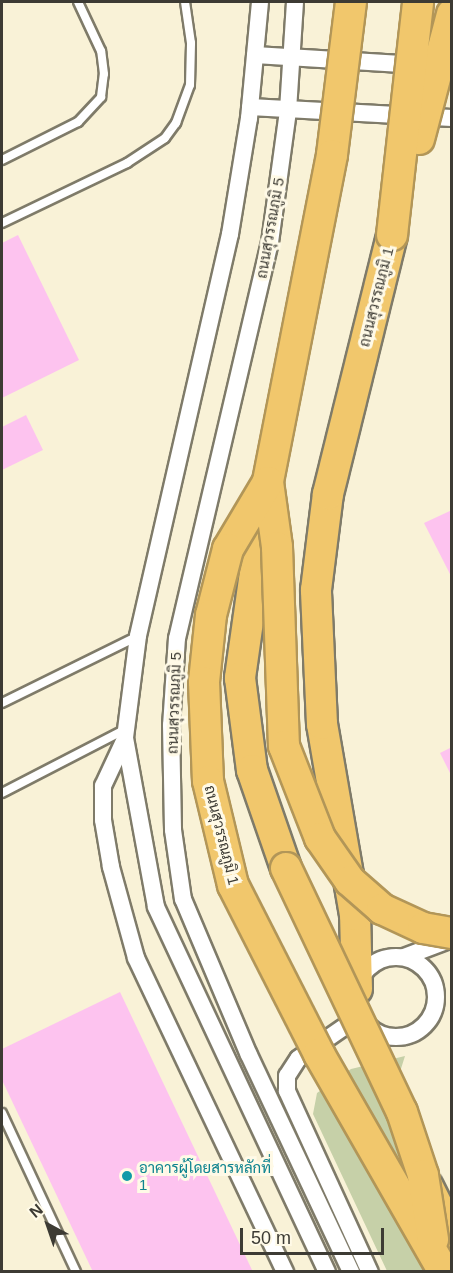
<!DOCTYPE html>
<meta charset="utf-8">
<style>
body{margin:0}
#map{position:relative;width:453px;height:1273px;overflow:hidden;background:#fffae7;font-family:Arial,Sarabun,sans-serif}
div>[style]{position:absolute}
[style*='--x']{left:calc(var(--x)*1px);top:calc(var(--y)*1px);width:calc(var(--w)*1px);rotate:calc(var(--a)*1deg)}
.built>*{inset:0;background:#f9f2d7}
.green>*{inset:0;background:#c6d0a8}
.building>*{inset:0;background:#fdc3ef}
.roads{filter:drop-shadow(2px 0 #7f7b69) drop-shadow(-2px 0 #7f7b69) drop-shadow(0 2px #7f7b69) drop-shadow(0 -2px #7f7b69)}
.lane>*{height:8px;margin:-4px;padding:0 4px;transform-origin:4px;border-radius:4px;background:#fff}
.street>*{height:16px;margin:-8px;padding:0 8px;transform-origin:8px;border-radius:8px;background:#fff}
.street>.ring{margin:-8px;padding:0;box-sizing:content-box;background:none;border:16px solid #fff;border-radius:50%}
.highway>*{height:30px;margin:-15px;padding:0 15px;transform-origin:15px;border-radius:15px;background:#f1c76c}
.bridges{filter:drop-shadow(2px 0 #b29658) drop-shadow(-2px 0 #b29658) drop-shadow(0 2px #b29658) drop-shadow(0 -2px #b29658)}
.highway-bridge>*{height:30px;margin:-15px;padding:0 15px;transform-origin:15px;border-radius:15px;background:#f1c76c}
.dots>*{width:16px;height:16px;translate:-50% -50%;box-sizing:border-box;border:3px solid #fffae7;border-radius:50%}
span{translate:-50% -50%;white-space:nowrap;text-align:center;line-height:1.15;-webkit-text-stroke:6px #fffae7;paint-order:stroke}
.street-label{font-size:15px;color:#3d3b34}
.culture-label{font-size:15px;color:#0d838f}
.left{translate:0 -50%;text-align:left}
.frame{position:absolute;inset:0;border:3px solid #3d3b34;pointer-events:none}
.north{position:absolute;left:18px;top:1195px;width:60px;height:60px;-webkit-text-stroke:4px #fffae7;paint-order:stroke;rotate:320deg;font-size:16px;font-weight:700;line-height:24px;text-align:center;color:#3d3b34}
.north::after{content:'';display:block;margin:auto;width:21px;height:27px;background:#3d3b34;clip-path:polygon(50% 0,100% 100%,50% 72%,0 100%)}
.scale{position:absolute;left:240px;top:1228px;width:144px;height:27px;box-sizing:border-box;border:3px solid #3d3b34;border-top:0;padding-left:8px;font-size:18px;line-height:21px;white-space:nowrap;color:#3d3b34;-webkit-text-stroke:4px #fffae7;paint-order:stroke}
</style>
<div id="map">
<div class="built">
<i style="clip-path:polygon(2px 2px,451px 2px,451px 1271px,2px 1272px)"></i>
</div>
<div class="green">
<i style="clip-path:polygon(405px 1056px,388px 1110px,451px 1257px,451px 1271px,387px 1271px,313px 1114px,317px 1093px,351px 1069px)"></i>
</div>
<div class="building">
<i style="clip-path:polygon(18px 235px,79px 360px,2px 398px,2px 243px)"></i>
<i style="clip-path:polygon(26px 415px,43px 450px,2px 470px,2px 427px)"></i>
<i style="clip-path:polygon(452px 510px,452px 578px,424px 523px)"></i>
<i style="clip-path:polygon(452px 747px,452px 777px,440px 753px)"></i>
<i style="clip-path:polygon(120px 992px,253px 1272px,93px 1272px,2px 1080px,2px 1049px)"></i>
</div>
<div class="roads">
<div class="lane">
<i style="--x:2;--y:160;--w:85;--a:-26.6"></i>
<i style="--x:78;--y:122;--w:34;--a:-47"></i>
<i style="--x:101;--y:97;--w:23;--a:-83"></i>
<i style="--x:104;--y:74;--w:23;--a:-97"></i>
<i style="--x:101;--y:51;--w:54;--a:-115.1"></i>
<i style="--x:2;--y:223;--w:139;--a:-25.6"></i>
<i style="--x:127;--y:163;--w:45;--a:-33.3"></i>
<i style="--x:165;--y:138;--w:19;--a:-54"></i>
<i style="--x:176;--y:123;--w:40;--a:-69.8"></i>
<i style="--x:190;--y:85;--w:42;--a:-88.6"></i>
<i style="--x:191;--y:43;--w:41;--a:-98.3"></i>
<i style="--x:2;--y:703;--w:152;--a:-26.2"></i>
<i style="--x:2;--y:793;--w:140;--a:-27.3"></i>
<i style="--x:2;--y:1113;--w:175;--a:65"></i>
</div>
<div class="street">
<i style="--x:260;--y:2;--w:117;--a:95.4"></i>
<i style="--x:249;--y:118;--w:118;--a:99.3"></i>
<i style="--x:230;--y:234;--w:412;--a:102.9"></i>
<i style="--x:138;--y:636;--w:103;--a:97.3"></i>
<i style="--x:125;--y:738;--w:172;--a:79.6"></i>
<i style="--x:156;--y:907;--w:403;--a:64.9"></i>
<i style="--x:295;--y:2;--w:109;--a:93.7"></i>
<i style="--x:288;--y:111;--w:132;--a:97.8"></i>
<i style="--x:270;--y:242;--w:407;--a:103.2"></i>
<i style="--x:177;--y:638;--w:87;--a:93.9"></i>
<i style="--x:171;--y:725;--w:105;--a:88.9"></i>
<i style="--x:173;--y:830;--w:70;--a:81.8"></i>
<i style="--x:183;--y:899;--w:169;--a:67.1"></i>
<i style="--x:249;--y:1055;--w:240;--a:64.8"></i>
<i style="--x:255;--y:55;--w:163;--a:3.5"></i>
<i style="--x:250;--y:107;--w:202;--a:3.1"></i>
<i style="--x:125;--y:739;--w:52;--a:115.1"></i>
<i style="--x:103;--y:786;--w:34;--a:90"></i>
<i style="--x:103;--y:820;--w:48;--a:80.3"></i>
<i style="--x:111;--y:867;--w:94;--a:74.6"></i>
<i style="--x:136;--y:958;--w:348;--a:64.6"></i>
<i class="ring" style="left:356px;top:957px;width:64px;height:64px"></i>
<i style="--x:404;--y:957;--w:51;--a:-20.6"></i>
<i style="--x:360;--y:1016;--w:75;--a:145.3"></i>
<i style="--x:298;--y:1059;--w:20;--a:123"></i>
<i style="--x:287;--y:1076;--w:15;--a:90"></i>
<i style="--x:287;--y:1091;--w:199;--a:65.4"></i>
</div>
<div class="highway">
<i style="--x:266;--y:495;--w:185;--a:98.1"></i>
<i style="--x:240;--y:678;--w:93;--a:82.6"></i>
<i style="--x:252;--y:770;--w:104;--a:70.9"></i>
<i style="--x:357;--y:989;--w:74;--a:-91.5"></i>
<i style="--x:355;--y:915;--w:194;--a:-99.8"></i>
<i style="--x:322;--y:724;--w:134;--a:-92.6"></i>
<i style="--x:316;--y:590;--w:97;--a:-82.9"></i>
<i style="--x:328;--y:494;--w:267;--a:-76.1"></i>
<i style="--x:428;--y:1187;--w:54;--a:63.4"></i>
</div>
</div>
<div class="bridges">
<div class="highway-bridge">
<i style="--x:351;--y:2;--w:154;--a:97.1"></i>
<i style="--x:332;--y:155;--w:333;--a:101.1"></i>
<i style="--x:268;--y:482;--w:66;--a:82.1"></i>
<i style="--x:277;--y:547;--w:199;--a:88"></i>
<i style="--x:284;--y:746;--w:99;--a:68.6"></i>
<i style="--x:320;--y:838;--w:52;--a:55.1"></i>
<i style="--x:350;--y:881;--w:43;--a:41.2"></i>
<i style="--x:382;--y:909;--w:45;--a:24.9"></i>
<i style="--x:423;--y:928;--w:29;--a:10"></i>
<i style="--x:419;--y:139;--w:129;--a:-75.2"></i>
<i style="--x:392;--y:235;--w:234;--a:-83.6"></i>
<i style="--x:268;--y:482;--w:78;--a:120.8"></i>
<i style="--x:228;--y:549;--w:68;--a:104.4"></i>
<i style="--x:211;--y:615;--w:67;--a:96"></i>
<i style="--x:204;--y:682;--w:99;--a:87.7"></i>
<i style="--x:208;--y:781;--w:107;--a:76.5"></i>
<i style="--x:233;--y:885;--w:190;--a:63"></i>
<i style="--x:319;--y:1054;--w:251;--a:60.2"></i>
<i style="--x:286;--y:868;--w:270;--a:64.6"></i>
<i style="--x:402;--y:1112;--w:66;--a:71.6"></i>
<i style="--x:423;--y:1175;--w:65;--a:81.1"></i>
</div>
</div>
<div class="dots">
<i style="left:127px;top:1176px;background:#0f9aa8"></i>
</div>
<div class="street-label">
<span style="left:270px;top:228px;rotate:-80deg">ถนนสุวรรณภูมิ 5</span>
<span style="left:376px;top:297px;rotate:-76deg">ถนนสุวรรณภูมิ 1</span>
<span style="left:174px;top:703px;rotate:-88deg">ถนนสุวรรณภูมิ 5</span>
<span style="left:222px;top:835px;rotate:76deg">ถนนสุวรรณภูมิ 1</span>
</div>
<div class="culture-label">
<span class="left" style="left:139px;top:1176px">อาคารผู้โดยสารหลักที่<br>1</span>
</div>
<div class="frame"></div>
<div class="north">N</div>
<div class="scale">50 m</div>
</div>
